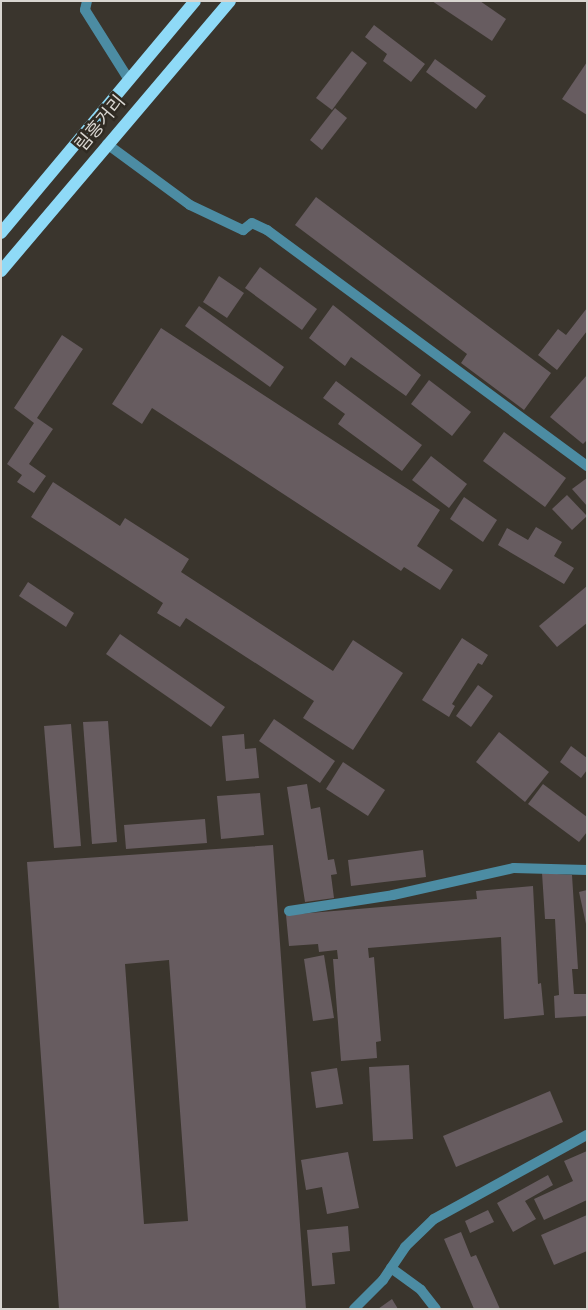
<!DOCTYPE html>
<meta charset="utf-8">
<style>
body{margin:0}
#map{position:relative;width:588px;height:1310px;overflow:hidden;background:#3a352d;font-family:"Source Sans 3","Noto Sans KR",sans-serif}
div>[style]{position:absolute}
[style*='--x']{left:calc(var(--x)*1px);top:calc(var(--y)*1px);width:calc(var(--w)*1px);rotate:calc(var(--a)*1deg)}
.building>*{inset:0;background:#675c60}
.minor>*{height:10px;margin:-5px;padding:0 5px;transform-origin:5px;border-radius:5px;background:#4c8ca3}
.primary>*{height:12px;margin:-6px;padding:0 6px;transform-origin:6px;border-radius:6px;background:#8fdaf7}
span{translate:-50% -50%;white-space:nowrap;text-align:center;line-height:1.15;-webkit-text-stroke:5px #302b23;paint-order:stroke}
.street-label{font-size:18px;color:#d8d5d0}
.frame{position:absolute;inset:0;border:2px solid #d8d5d0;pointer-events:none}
</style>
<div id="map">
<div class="building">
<i style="clip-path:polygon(432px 1px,480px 1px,506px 19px,492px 41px)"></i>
<i style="clip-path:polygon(374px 25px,425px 64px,411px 82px,383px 61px,387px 54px,365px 37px)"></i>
<i style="clip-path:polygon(352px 51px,367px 63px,332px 110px,316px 98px)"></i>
<i style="clip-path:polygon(435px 59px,486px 96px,476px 109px,426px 72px)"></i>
<i style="clip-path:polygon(587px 62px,587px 115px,562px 99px)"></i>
<i style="clip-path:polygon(335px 108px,347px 118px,322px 150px,310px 140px)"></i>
<i style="clip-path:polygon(316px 197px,551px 373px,524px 410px,461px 363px,467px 354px,295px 225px)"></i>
<i style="clip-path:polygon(260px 267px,317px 309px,302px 330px,245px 288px)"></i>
<i style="clip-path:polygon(219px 276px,244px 293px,227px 318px,203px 302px)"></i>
<i style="clip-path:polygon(333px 305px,421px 375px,406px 396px,351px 357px,345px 366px,309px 338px)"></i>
<i style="clip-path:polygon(199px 306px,284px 367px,270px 387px,185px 326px)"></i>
<i style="clip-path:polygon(587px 308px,587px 331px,557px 370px,538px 355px,558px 329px,566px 335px)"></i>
<i style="clip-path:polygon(161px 328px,440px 510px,417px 546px,453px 570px,440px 590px,404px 567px,401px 571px,152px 408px,142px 424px,112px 404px)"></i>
<i style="clip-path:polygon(62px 335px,83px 349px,37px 418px,53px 429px,29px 464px,46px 476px,34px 493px,17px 482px,22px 475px,7px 464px,34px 423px,14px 408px)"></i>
<i style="clip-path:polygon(587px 375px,587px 440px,583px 444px,550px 417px)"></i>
<i style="clip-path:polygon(429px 380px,471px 412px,452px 436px,411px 404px)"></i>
<i style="clip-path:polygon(336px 381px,422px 445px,402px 471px,338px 424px,345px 414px,323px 398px)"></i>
<i style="clip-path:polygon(504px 432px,566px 478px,545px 507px,483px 461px)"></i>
<i style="clip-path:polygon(431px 456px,467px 484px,449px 508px,412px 480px)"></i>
<i style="clip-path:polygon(587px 478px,587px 506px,572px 489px)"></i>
<i style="clip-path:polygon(53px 482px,120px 526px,125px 518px,189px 559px,181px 572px,333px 671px,353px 640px,403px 673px,353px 750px,303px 718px,314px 701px,186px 618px,180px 627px,157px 613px,163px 603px,31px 517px)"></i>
<i style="clip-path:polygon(567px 495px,587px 516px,572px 530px,552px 509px)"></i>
<i style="clip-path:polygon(464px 497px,497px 520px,483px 542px,450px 519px)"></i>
<i style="clip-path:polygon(536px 527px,562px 542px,554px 556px,574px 568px,564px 584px,498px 545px,507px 528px,528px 540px)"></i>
<i style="clip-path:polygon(28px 582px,74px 613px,66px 627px,19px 596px)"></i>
<i style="clip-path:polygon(587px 586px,587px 623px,557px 647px,539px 626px)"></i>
<i style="clip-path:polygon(120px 634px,225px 707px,211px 727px,106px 654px)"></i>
<i style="clip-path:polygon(462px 638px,488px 655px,482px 665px,478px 663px,452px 704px,455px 706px,449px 717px,422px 700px)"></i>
<i style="clip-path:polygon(478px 685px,493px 696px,471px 727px,456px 716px)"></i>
<i style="clip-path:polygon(274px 719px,335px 761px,320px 783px,259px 741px)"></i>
<i style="clip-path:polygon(108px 721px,117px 842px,92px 844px,83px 722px)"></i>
<i style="clip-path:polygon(71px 724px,81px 846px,54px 848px,44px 726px)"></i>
<i style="clip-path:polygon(499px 732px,549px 772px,525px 802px,476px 762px)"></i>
<i style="clip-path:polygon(244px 734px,245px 749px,256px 748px,259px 778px,226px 781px,222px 736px)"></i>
<i style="clip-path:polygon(571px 746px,587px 758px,587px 770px,581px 778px,560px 762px)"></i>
<i style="clip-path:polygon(343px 762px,385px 790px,368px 816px,326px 789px)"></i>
<i style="clip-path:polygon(307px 784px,311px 809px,320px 807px,328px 860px,334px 859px,337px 874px,331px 875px,334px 898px,305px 902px,287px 787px)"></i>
<i style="clip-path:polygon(543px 784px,587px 817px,587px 832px,579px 842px,528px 804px)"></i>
<i style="clip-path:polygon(260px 793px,264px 835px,221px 839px,217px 796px)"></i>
<i style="clip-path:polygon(205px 819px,207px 843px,126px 849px,124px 825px)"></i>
<i style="clip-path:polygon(evenodd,273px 845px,306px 1309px,59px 1309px,27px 862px,273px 845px,169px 960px,188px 1221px,144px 1224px,125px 964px,169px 960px)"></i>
<i style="clip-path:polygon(423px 850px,426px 877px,351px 886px,348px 860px)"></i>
<i style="clip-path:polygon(542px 873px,572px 875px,578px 969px,572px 969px,574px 994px,587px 994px,587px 1016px,555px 1018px,554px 996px,559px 995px,555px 919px,545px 919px)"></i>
<i style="clip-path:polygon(533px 886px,538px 984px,541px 983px,544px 1015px,504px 1019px,501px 937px,368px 948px,369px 958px,374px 957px,381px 1041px,376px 1042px,377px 1058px,341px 1061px,333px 959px,338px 959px,337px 950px,319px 952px,318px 944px,289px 946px,286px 915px,477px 899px,476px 891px)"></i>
<i style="clip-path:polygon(587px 890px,587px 924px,586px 924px,579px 892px)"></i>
<i style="clip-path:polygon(324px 955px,334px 1018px,313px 1021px,304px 959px)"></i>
<i style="clip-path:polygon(409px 1065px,413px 1139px,373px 1141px,369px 1067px)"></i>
<i style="clip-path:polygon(337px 1068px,343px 1104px,316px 1108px,311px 1072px)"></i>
<i style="clip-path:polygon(550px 1091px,563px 1122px,456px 1167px,443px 1136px)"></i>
<i style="clip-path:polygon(587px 1151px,587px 1200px,544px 1220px,534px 1199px,573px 1181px,564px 1161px)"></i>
<i style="clip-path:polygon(348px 1152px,359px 1208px,327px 1214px,322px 1187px,306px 1190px,301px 1160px)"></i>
<i style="clip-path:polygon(548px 1175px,553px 1185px,525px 1201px,536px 1219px,513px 1232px,497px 1203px)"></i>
<i style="clip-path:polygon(488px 1210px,494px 1222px,470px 1233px,465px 1221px)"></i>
<i style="clip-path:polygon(587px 1215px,587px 1251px,554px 1265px,541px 1235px)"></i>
<i style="clip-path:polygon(348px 1226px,350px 1251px,332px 1253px,335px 1284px,312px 1286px,307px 1230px)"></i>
<i style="clip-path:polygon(461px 1232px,471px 1257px,476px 1255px,500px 1309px,474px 1309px,444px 1239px)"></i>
<i style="clip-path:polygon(392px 1299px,398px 1309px,378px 1309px)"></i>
</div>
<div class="minor">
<i style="--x:87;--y:1;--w:9;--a:103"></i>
<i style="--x:85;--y:10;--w:83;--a:57.8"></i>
<i style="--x:107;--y:144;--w:103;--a:36.3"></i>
<i style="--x:190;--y:205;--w:59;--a:25.3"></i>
<i style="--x:243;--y:230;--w:11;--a:-38"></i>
<i style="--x:252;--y:223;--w:17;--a:25"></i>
<i style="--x:267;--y:230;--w:398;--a:36.4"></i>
<i style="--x:289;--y:911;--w:105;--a:-8.7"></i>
<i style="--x:393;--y:895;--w:124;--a:-12.6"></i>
<i style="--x:514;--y:868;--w:73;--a:1.6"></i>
<i style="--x:391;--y:1268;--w:37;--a:36"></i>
<i style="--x:421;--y:1290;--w:24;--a:52"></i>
<i style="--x:354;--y:1309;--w:41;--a:-45"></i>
<i style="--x:383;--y:1280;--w:40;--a:-56"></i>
<i style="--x:405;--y:1247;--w:40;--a:-44"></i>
<i style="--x:434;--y:1219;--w:175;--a:-28.8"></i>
</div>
<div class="primary">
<i style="--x:1;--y:233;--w:302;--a:-50.1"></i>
<i style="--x:1;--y:271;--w:354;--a:-49.7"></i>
</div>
<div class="street-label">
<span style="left:101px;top:124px;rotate:-50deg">림흥거리</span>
</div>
<div class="frame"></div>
</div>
